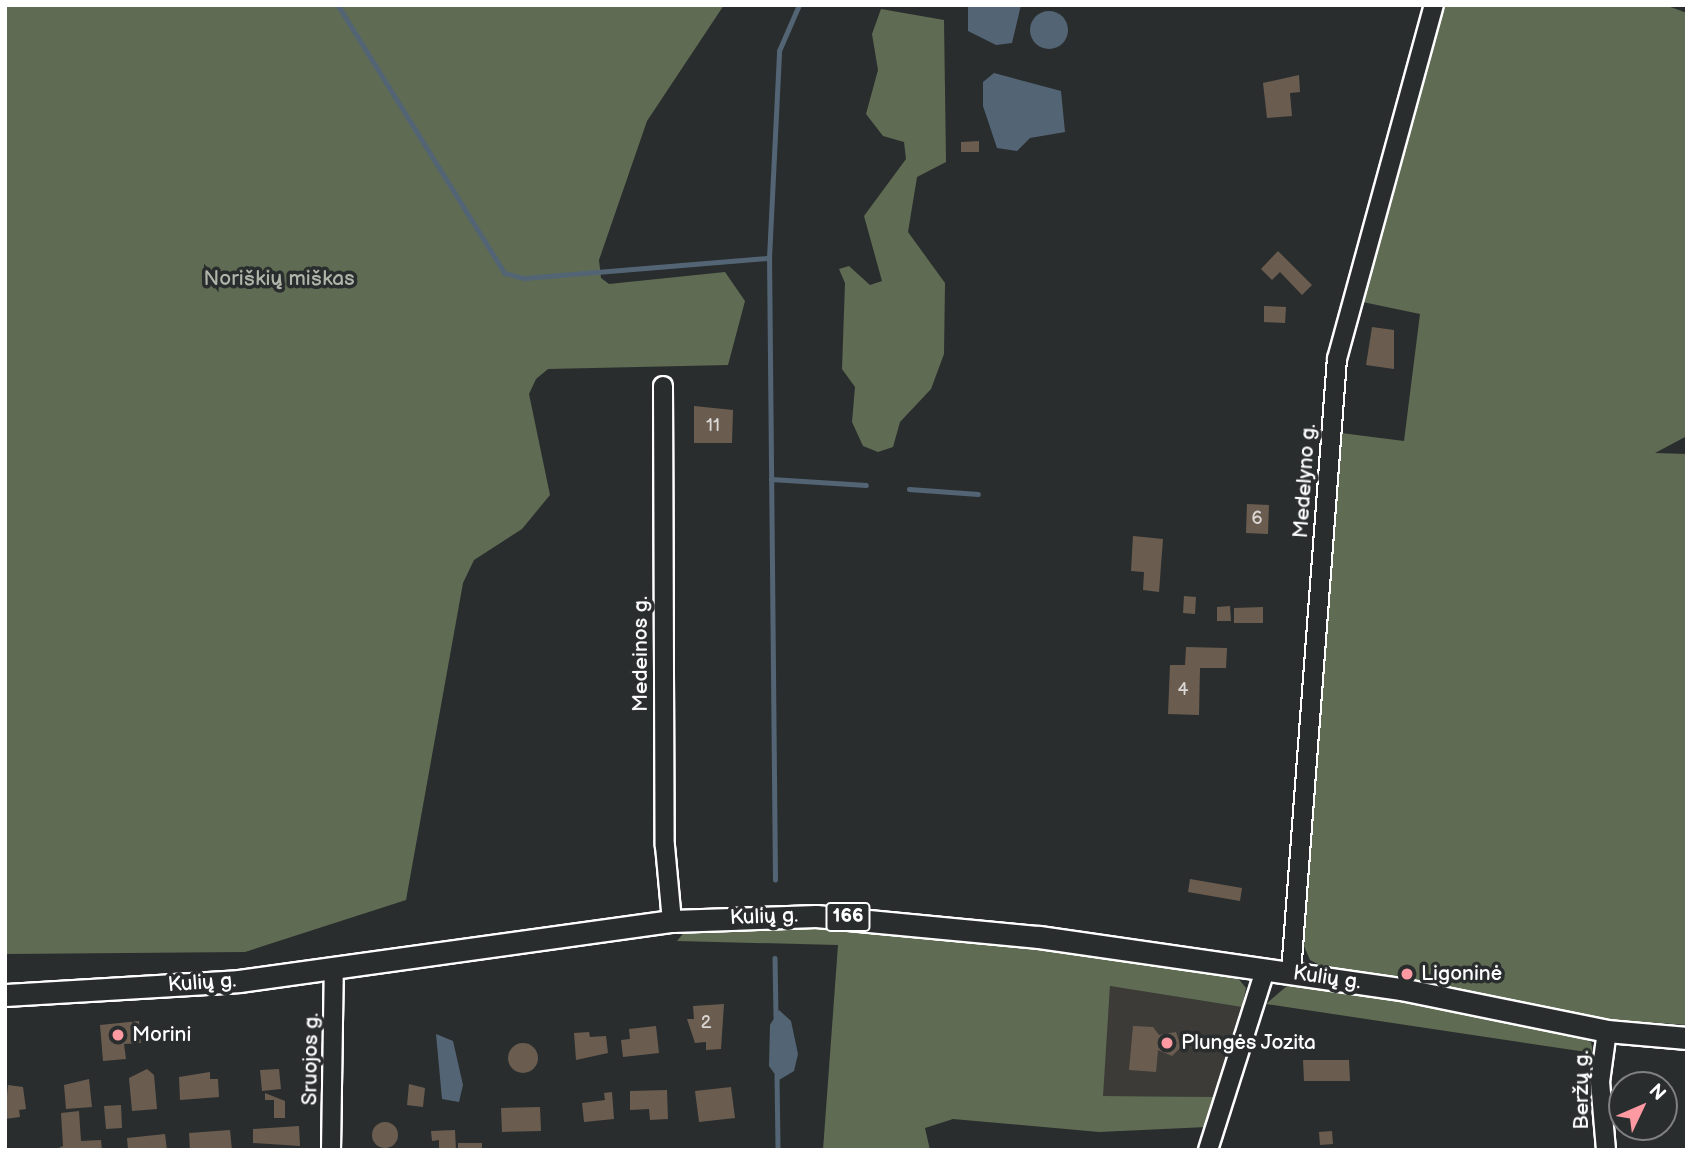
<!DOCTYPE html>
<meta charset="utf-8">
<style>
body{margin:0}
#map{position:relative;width:1692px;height:1155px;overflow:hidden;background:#2a2d2e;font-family:"Balsamiq Sans",sans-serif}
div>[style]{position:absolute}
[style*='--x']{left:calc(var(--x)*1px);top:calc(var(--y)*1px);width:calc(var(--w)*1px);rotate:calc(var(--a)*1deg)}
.built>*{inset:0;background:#3d3b38}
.green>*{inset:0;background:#5f6c53}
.water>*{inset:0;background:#536575}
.round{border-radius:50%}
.stream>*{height:4.5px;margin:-2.25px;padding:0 2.25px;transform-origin:2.25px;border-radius:2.25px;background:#536575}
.building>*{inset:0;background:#6a5d50}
.roads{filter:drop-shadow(2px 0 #fff) drop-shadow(-2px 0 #fff) drop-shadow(0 2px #fff) drop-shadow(0 -2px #fff)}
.minor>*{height:18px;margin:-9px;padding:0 9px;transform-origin:9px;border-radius:9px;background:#2a2d2e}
.major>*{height:21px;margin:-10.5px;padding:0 10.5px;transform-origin:10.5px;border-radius:10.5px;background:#2a2d2e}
.dots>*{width:19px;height:19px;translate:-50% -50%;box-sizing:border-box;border:4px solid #2a2d2e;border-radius:50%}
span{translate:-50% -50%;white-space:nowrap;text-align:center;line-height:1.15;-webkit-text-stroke:7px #2a2d2e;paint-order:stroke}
.number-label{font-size:18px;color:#dad6d3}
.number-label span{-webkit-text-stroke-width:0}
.shield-label span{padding:2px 5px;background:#2a2d2e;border:2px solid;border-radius:5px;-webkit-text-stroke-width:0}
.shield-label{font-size:19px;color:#fff;font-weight:700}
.park-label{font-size:21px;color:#afb6a9}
.street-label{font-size:21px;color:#fff}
.poi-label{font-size:21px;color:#fff}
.left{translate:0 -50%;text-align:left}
.frame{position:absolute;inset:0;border:7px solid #fff;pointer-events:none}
.north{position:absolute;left:1608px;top:1071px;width:70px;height:70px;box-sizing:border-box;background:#2a2d2e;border:2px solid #7f8182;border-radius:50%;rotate:46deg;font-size:19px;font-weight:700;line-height:28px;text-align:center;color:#fff}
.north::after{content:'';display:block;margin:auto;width:24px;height:32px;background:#ff9aa2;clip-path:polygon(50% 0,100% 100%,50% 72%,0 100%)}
</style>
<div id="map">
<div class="built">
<i style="clip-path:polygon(1110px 986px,1249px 1008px,1216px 1097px,1102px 1096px)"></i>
</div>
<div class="green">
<i style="clip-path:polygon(5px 5px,724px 5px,647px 121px,599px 260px,601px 278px,609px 284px,725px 272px,745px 301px,728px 365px,548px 369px,536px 379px,529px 394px,550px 495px,522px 529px,474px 560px,463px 583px,406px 900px,245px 952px,5px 954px)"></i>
<i style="clip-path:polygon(1440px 5px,1665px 5px,1687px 13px,1687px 436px,1655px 453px,1687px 454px,1687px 1025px,1616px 1020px,1328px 969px,1310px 960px,1304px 946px,1341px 433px,1404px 441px,1420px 314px,1358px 301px)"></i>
<i style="clip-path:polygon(881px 9px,944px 20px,946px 162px,917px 177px,908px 232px,945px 283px,944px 354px,931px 389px,900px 422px,893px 447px,878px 452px,863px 446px,852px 422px,855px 387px,842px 369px,845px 283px,839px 269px,849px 266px,870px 285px,882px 281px,864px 216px,906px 159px,904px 142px,883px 136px,866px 114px,878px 70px,872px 34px)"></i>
<i style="clip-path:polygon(782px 925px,919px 931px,1237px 977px,1246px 988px,1242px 1007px,1110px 986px,1103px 1096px,1216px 1097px,1207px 1127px,1099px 1132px,953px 1119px,925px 1128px,930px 1150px,823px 1150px,838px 945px,677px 941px,686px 930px)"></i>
<i style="clip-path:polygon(1288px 985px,1408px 999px,1560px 1031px,1591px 1042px,1593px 1053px,1266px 1004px)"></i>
</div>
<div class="water">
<i style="clip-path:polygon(968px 5px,1021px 5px,1012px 43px,996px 45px,968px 31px)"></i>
<i class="round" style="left:1030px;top:11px;width:38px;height:38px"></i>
<i style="clip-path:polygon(994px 73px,1061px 91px,1065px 132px,1030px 138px,1017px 151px,997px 148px,983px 106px,983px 82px)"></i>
<i style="clip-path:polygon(779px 1010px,791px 1021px,798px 1054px,794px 1071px,779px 1080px,769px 1066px,770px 1025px)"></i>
<i style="clip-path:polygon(436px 1034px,453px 1041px,463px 1085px,459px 1102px,442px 1099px)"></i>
</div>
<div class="stream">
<i style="--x:338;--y:5;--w:316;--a:58.1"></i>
<i style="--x:505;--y:273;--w:20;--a:15"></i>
<i style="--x:524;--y:278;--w:246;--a:-4.7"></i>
<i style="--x:771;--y:479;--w:95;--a:3.6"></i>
<i style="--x:909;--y:489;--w:69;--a:4.1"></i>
<i style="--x:775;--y:880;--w:622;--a:-90.55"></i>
<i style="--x:769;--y:258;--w:207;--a:-87.2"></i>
<i style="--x:779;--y:51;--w:50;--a:-66.5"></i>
<i style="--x:775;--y:958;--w:59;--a:89"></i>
<i style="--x:777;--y:1075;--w:75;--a:89.2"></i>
</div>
<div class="building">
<i style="clip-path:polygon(1299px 75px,1300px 92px,1290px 93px,1292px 116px,1267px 118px,1263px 83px)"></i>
<i style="clip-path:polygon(979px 141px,979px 152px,961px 152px,961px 142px)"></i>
<i style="clip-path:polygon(1278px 251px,1312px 285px,1302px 295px,1280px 272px,1272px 280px,1261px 269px)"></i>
<i style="clip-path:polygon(1264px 306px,1286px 307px,1285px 323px,1264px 322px)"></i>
<i style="clip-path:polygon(1372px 327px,1394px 330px,1394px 369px,1366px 365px)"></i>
<i style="clip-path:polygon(694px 406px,733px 410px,732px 443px,694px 443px)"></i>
<i style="clip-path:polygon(1247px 504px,1269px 505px,1268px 534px,1246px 533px)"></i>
<i style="clip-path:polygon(1133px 536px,1163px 539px,1159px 592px,1143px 590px,1144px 572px,1131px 571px)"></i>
<i style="clip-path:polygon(1184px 596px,1196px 597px,1195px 614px,1183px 613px)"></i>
<i style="clip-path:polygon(1230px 606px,1231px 621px,1217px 621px,1217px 607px)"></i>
<i style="clip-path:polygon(1263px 607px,1263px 623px,1234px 623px,1234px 608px)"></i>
<i style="clip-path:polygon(1186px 647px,1227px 648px,1226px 668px,1200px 668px,1199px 715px,1168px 714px,1170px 665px,1185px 665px)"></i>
<i style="clip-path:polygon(1190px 879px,1242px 888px,1240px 901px,1188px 892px)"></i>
<i style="clip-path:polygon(724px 1004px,721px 1049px,706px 1050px,706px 1042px,695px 1043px,687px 1019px,694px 1019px,693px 1006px)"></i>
<i style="clip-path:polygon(139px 1021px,141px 1043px,124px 1044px,126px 1059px,103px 1061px,100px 1025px)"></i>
<i style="clip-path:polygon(656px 1026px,659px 1053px,623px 1057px,621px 1040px,630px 1039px,629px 1029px)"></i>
<i style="clip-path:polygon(1133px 1026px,1153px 1027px,1159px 1035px,1176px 1032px,1181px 1047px,1172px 1056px,1158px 1050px,1156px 1072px,1129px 1070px)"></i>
<i style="clip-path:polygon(589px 1032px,590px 1037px,606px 1036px,608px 1053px,576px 1060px,574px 1033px)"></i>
<i class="round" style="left:508px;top:1043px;width:30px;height:30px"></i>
<i style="clip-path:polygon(1303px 1060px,1349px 1060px,1350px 1081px,1304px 1081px)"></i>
<i style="clip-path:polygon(147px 1069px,154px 1075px,157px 1109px,132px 1111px,129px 1078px)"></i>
<i style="clip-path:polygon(279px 1069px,281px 1089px,262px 1091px,260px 1070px)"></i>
<i style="clip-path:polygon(210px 1072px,210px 1079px,218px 1079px,219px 1097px,180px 1100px,179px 1077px)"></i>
<i style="clip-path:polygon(89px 1079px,92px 1107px,66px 1109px,64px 1085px)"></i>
<i style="clip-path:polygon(409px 1084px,425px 1088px,423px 1107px,407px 1105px)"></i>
<i style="clip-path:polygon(8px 1085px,23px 1087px,26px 1109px,19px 1110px,20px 1117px,5px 1119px)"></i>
<i style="clip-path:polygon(731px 1087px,735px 1118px,699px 1122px,695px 1091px)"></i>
<i style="clip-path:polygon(667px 1090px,668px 1119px,650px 1120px,649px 1109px,630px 1110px,630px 1091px)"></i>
<i style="clip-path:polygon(612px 1092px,614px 1119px,584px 1122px,582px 1103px,605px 1100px,604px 1093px)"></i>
<i style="clip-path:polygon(265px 1093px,285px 1101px,285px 1118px,274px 1118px,274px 1100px,265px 1100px)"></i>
<i style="clip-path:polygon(121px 1105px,122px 1128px,106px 1129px,104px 1106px)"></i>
<i style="clip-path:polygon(540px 1107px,541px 1131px,502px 1132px,501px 1108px)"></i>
<i style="clip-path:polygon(79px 1111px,81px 1141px,101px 1140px,102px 1150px,54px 1150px,63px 1146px,61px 1113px)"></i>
<i class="round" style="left:372px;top:1122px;width:26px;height:26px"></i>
<i style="clip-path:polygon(299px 1126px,300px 1146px,253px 1143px,253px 1129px)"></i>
<i style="clip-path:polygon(230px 1130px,232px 1150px,190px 1150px,189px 1133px)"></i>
<i style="clip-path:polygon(455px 1130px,456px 1150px,439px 1150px,439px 1140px,432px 1141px,431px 1131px)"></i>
<i style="clip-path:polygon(1332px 1131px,1333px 1144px,1320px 1145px,1319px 1132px)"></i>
<i style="clip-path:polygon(165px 1134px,167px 1150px,128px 1150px,127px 1138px)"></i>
<i style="clip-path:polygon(458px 1143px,482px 1143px,482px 1150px,458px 1150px)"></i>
</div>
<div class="roads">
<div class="minor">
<i style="--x:663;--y:386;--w:460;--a:89.8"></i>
<i style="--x:665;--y:846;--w:75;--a:84.7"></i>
<i style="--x:1291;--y:973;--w:616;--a:-85.72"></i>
<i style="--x:1337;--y:359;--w:367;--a:-74.7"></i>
<i style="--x:331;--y:1150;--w:181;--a:-89.1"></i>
<i style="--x:1208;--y:1150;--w:189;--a:-72.4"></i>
<i style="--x:1606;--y:1150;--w:68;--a:-95"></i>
<i style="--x:1600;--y:1082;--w:51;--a:-82.2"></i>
</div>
<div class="major">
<i style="--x:5;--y:995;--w:234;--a:-3.4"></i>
<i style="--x:239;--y:981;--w:437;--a:-7.9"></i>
<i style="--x:672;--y:921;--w:144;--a:-2"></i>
<i style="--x:816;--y:916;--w:224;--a:5.4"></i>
<i style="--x:1039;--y:937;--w:366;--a:8.2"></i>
<i style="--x:1401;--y:989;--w:210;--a:11.5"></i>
<i style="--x:1607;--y:1031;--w:80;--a:5"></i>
</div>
</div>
<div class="dots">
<i style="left:1407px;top:974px;background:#ff9aa2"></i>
<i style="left:118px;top:1035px;background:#ff9aa2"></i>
<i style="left:1167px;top:1043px;background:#ff9aa2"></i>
</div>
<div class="number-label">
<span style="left:713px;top:426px">11</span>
<span style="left:1257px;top:519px">6</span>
<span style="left:1183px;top:690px">4</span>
<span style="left:706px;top:1023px">2</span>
</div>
<div class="shield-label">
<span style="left:848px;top:917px">166</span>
</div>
<div class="park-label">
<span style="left:279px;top:279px">Noriškių miškas</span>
</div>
<div class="street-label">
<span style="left:1305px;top:481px;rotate:-86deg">Medelyno g.</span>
<span style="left:641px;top:654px;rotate:-90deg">Medeinos g.</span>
<span style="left:764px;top:917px;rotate:-2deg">Kulių g.</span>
<span style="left:1327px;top:978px;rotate:8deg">Kulių g.</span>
<span style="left:202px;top:983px;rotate:-4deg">Kulių g.</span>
<span style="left:311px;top:1059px;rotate:-89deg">Sruojos g.</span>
<span style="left:1582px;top:1090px;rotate:-90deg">Beržų g.</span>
</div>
<div class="poi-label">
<span class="left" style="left:1421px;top:974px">Ligoninė</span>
<span class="left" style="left:132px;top:1035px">Morini</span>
<span class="left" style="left:1181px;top:1043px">Plungės Jozita</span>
</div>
<div class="frame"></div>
<div class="north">N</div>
</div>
